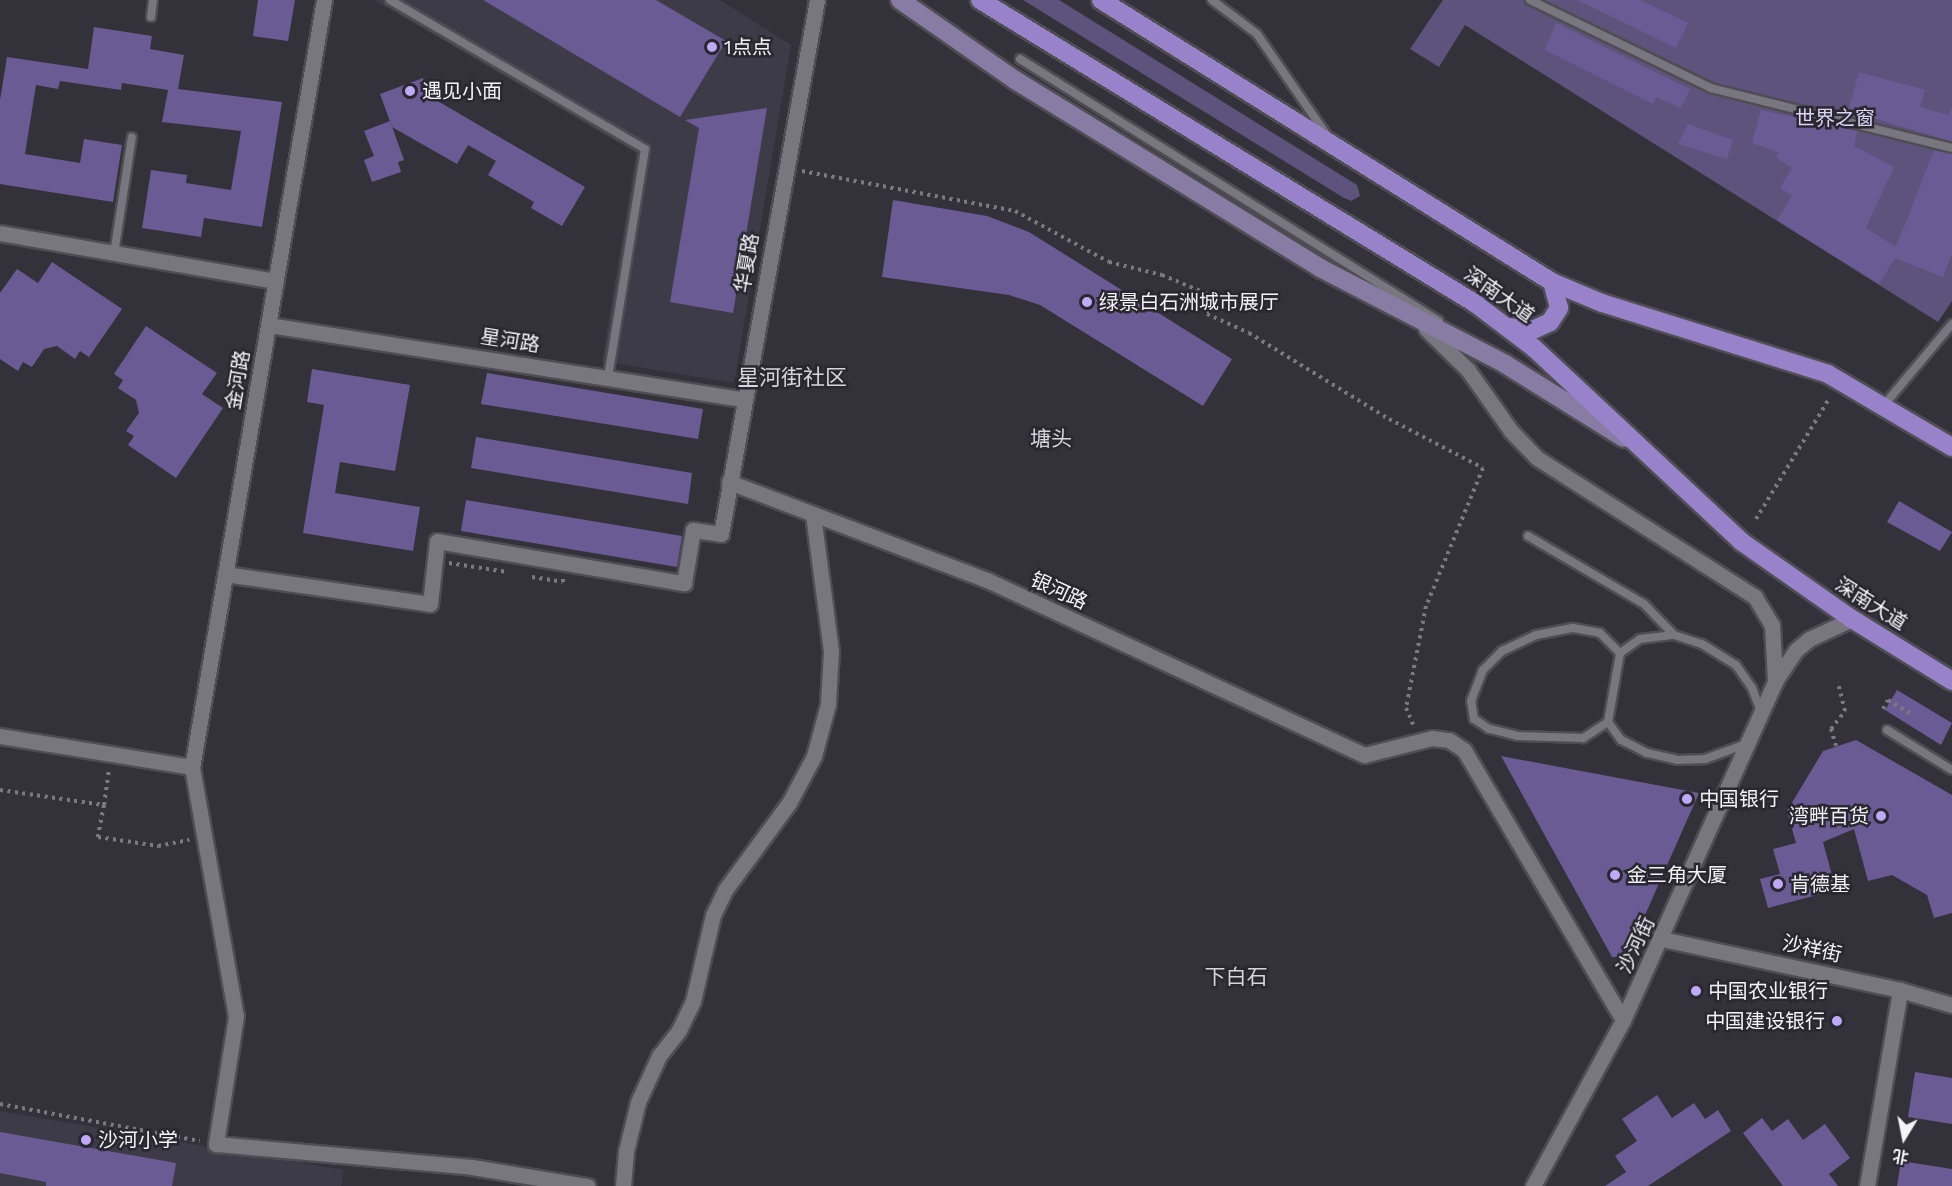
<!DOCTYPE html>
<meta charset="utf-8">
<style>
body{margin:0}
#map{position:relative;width:1952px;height:1186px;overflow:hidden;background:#333139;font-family:"Work Sans","Noto Sans SC",sans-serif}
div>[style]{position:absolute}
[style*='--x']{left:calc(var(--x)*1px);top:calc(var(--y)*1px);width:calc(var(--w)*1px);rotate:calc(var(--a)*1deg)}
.built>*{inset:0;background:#3e3b48}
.green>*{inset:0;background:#5e537c}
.building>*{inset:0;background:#6b5b94}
.path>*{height:4px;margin-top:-2px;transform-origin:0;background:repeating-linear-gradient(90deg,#7b7a81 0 3px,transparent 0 7.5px)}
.roads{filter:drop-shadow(2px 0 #4f4d54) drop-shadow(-2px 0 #4f4d54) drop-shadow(0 2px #4f4d54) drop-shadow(0 -2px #4f4d54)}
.lane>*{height:8px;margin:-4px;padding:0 4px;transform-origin:4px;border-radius:4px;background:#78767e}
.street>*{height:15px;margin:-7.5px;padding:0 7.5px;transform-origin:7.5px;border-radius:7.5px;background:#78767e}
.secondary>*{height:18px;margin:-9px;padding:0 9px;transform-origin:9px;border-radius:9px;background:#887ca4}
.primary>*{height:18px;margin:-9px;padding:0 9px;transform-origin:9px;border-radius:9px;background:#9883ca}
.dots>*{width:16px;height:16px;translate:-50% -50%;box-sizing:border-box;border:3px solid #29272f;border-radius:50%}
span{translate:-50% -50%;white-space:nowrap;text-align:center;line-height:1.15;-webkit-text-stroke:5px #29272f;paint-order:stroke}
.poi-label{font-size:20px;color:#f3f2f7}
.left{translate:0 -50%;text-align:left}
.right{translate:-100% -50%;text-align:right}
.park-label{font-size:20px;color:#dcd4f7}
.street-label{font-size:20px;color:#f3f2f7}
.neighbourhood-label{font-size:21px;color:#d6d4de}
.quarter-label{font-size:22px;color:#d6d4de}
.north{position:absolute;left:1874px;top:1108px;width:60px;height:60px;-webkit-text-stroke:4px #29272f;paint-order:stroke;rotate:190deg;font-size:16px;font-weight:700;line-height:24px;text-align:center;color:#f3f2f7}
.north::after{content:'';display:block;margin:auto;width:21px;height:27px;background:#f3f2f7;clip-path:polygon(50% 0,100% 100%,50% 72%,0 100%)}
</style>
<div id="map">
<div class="built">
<i style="clip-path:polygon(374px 0,720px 0,791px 45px,734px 383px,602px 361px,636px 153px)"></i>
<i style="clip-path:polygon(0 1111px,344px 1170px,341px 1186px,0 1186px)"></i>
</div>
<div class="green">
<i style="clip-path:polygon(1023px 0,1059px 0,1357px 185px,1360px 196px,1351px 201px,1344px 198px)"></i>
<i style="clip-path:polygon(1443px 0,1952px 0,1952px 301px,1938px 322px,1465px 25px,1439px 67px,1410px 49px)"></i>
</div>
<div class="building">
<i style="clip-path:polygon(258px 0,295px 0,288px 41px,253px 36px)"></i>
<i style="clip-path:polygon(483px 0,656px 0,726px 41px,680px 117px)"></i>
<i style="clip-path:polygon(1577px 0,1640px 0,1688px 23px,1676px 48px)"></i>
<i style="clip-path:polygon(1556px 23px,1690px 89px,1681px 108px,1656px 97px,1653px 104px,1545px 50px)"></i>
<i style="clip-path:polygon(94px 27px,152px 36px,150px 49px,184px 55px,178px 89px,282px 102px,262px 227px,204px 218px,201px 237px,142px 228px,151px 170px,187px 175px,186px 183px,231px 190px,241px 131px,162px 122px,168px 90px,122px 83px,121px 90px,60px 81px,58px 89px,36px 85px,25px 154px,80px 163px,84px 139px,122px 145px,113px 202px,0 184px,0 100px,7px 57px,88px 69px)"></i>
<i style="clip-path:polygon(1859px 72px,1925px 90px,1920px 107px,1948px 115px,1952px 107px,1952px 142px,1861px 114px,1860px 119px,1847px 116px)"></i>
<i style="clip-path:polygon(423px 78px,429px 96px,585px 187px,562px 226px,531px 208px,534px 202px,488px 175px,496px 161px,468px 145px,457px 164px,392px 127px,380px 94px)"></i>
<i style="clip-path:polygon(767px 108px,733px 313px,670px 302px,699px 128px,685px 120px)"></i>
<i style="clip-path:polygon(1761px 110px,1857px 131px,1854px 146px,1894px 167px,1866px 228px,1896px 247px,1934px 150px,1952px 154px,1952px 254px,1943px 277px,1895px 258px,1879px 284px,1777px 220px,1792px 196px,1780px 188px,1792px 168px,1776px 157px,1778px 152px,1752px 143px)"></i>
<i style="clip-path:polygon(390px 121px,404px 160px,398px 162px,401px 172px,372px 182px,364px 160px,374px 156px,364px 131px)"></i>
<i style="clip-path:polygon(1688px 124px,1733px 140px,1727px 159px,1678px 144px)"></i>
<i style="clip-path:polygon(893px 200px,987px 216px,1029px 232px,1232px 359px,1203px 406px,1040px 305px,1009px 295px,882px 277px)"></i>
<i style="clip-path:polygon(52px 262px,122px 309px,89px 357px,80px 351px,75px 359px,57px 346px,44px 349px,32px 367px,23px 362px,18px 371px,0 359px,0 293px,17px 269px,38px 283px)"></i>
<i style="clip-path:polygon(146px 326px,217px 373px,202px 394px,223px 408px,176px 478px,128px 445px,134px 436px,126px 431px,139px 413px,136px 400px,118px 388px,123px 380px,114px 374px)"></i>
<i style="clip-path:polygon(312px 369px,410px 385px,395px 471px,340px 462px,335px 493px,420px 507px,413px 551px,303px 533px,324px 405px,307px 402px)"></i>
<i style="clip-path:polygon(487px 373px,703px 409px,698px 439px,481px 404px)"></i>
<i style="clip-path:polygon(476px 437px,692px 473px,688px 504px,471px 468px)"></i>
<i style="clip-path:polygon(466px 500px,682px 536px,677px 567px,461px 531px)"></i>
<i style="clip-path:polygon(1899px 501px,1952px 532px,1940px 551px,1887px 522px)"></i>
<i style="clip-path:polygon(1897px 690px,1952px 723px,1941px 745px,1885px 710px)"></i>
<i style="clip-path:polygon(1856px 740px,1952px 795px,1952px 913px,1934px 918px,1927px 895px,1892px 875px,1868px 881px,1854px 829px,1823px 842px,1836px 890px,1768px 908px,1760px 879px,1780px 874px,1773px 849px,1796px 843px,1787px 811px,1823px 751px)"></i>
<i style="clip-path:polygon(1501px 756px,1699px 793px,1626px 958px,1612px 957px)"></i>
<i style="clip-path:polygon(1915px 1072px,1952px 1078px,1952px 1124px,1908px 1117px)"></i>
<i style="clip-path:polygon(1657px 1095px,1672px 1118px,1694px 1103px,1705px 1119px,1718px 1110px,1731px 1131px,1648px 1186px,1605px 1186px,1626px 1172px,1615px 1156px,1637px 1141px,1622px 1119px)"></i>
<i style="clip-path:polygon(1762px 1118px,1772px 1131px,1788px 1119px,1803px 1140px,1825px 1124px,1850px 1158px,1829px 1174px,1838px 1186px,1783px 1186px,1743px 1133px)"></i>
<i style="clip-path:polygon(0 1132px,176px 1163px,172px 1186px,46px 1186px,46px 1182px,0 1173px)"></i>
<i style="clip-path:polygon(1901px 1161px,1952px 1169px,1952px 1186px,1897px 1186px)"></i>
</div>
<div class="path">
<i style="--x:802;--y:171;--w:217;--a:10.6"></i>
<i style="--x:1015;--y:211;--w:107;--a:28.5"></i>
<i style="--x:1109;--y:262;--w:55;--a:13.8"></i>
<i style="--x:1162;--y:275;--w:52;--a:22.6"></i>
<i style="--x:1210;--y:295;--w:19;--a:99"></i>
<i style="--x:1207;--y:314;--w:46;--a:24.3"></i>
<i style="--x:1249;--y:333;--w:164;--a:31.6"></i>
<i style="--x:1389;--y:419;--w:106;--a:27.5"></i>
<i style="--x:1483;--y:468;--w:149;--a:112.4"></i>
<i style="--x:1426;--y:606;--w:104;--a:101.1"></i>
<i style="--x:1406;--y:708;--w:21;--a:67"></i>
<i style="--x:1756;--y:519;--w:140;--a:-58.7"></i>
<i style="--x:449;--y:563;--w:59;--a:8.8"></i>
<i style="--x:532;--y:577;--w:31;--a:9"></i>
<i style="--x:563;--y:582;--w:3;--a:-90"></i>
<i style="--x:1883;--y:709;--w:10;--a:-61"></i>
<i style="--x:1888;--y:700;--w:26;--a:31"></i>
<i style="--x:1836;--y:746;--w:18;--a:-106"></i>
<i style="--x:1831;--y:729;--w:23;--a:-52"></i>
<i style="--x:1845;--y:711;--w:30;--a:-104"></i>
<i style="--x:0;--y:790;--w:105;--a:8.2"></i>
<i style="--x:104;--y:805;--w:33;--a:101"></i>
<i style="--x:98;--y:837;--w:61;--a:8.5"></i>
<i style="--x:158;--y:846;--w:32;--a:-11"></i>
<i style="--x:104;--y:805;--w:35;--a:-82"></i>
<i style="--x:0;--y:1104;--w:203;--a:10.5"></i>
</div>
<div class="roads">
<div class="lane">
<i style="--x:390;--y:0;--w:295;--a:30.3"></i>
<i style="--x:645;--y:149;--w:232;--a:99.2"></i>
<i style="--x:1212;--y:0;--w:56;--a:37.1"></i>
<i style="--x:1257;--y:34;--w:121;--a:55.4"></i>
<i style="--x:1530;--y:0;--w:201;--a:25.9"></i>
<i style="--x:1711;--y:88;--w:248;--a:14"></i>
<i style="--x:151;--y:17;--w:17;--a:-83"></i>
<i style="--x:1020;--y:59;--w:494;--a:32"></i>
<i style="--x:114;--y:254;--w:118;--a:-81.3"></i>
<i style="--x:1884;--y:405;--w:106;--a:-50"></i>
<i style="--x:1528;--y:536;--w:134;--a:30.4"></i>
<i style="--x:1644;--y:604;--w:43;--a:45.9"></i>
<i style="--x:1608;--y:722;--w:30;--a:147"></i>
<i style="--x:1583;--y:738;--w:65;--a:-178.2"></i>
<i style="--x:1518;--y:736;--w:30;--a:-166"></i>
<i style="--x:1489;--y:729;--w:18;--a:-146"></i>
<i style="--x:1474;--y:719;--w:18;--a:-99"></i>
<i style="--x:1471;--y:701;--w:33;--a:-69"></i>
<i style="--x:1483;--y:670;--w:27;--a:-45"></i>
<i style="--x:1502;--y:651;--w:38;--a:-25"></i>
<i style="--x:1536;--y:635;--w:38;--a:-11"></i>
<i style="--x:1573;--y:628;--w:27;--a:10"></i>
<i style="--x:1600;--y:633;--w:28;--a:45"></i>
<i style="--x:1887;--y:730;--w:76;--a:31.6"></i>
<i style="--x:1746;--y:744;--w:44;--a:159.9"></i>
<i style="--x:1705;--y:759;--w:27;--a:178"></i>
<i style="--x:1678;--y:760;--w:32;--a:-167"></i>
<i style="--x:1647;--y:753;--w:29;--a:-153"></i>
<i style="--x:1621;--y:740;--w:22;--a:-126"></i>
<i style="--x:1608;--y:722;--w:70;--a:-80.1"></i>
<i style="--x:1620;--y:653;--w:24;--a:-35"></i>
<i style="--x:1640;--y:639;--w:34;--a:-7"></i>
<i style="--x:1674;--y:635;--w:29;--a:18"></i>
<i style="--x:1702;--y:644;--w:40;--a:32"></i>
<i style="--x:1736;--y:665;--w:28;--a:55"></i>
<i style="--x:1752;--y:688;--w:26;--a:69"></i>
</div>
<div class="street">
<i style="--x:324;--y:0;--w:778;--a:99.76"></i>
<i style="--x:192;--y:767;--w:253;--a:80"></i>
<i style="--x:236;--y:1016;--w:130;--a:98.9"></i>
<i style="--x:216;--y:1144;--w:257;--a:5.1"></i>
<i style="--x:472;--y:1167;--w:117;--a:9.4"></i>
<i style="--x:0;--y:233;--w:280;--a:9.9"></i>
<i style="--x:269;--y:325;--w:481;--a:8.9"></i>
<i style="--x:1426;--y:329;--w:59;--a:44.3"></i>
<i style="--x:1468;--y:370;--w:75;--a:54.8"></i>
<i style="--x:1511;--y:431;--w:37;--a:46"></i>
<i style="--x:1537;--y:458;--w:259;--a:32.5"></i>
<i style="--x:1755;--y:597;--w:33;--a:59"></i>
<i style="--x:1772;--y:625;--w:56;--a:86.9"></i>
<i style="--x:729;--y:482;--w:276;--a:20.8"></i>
<i style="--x:987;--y:580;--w:416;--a:24.9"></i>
<i style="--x:1364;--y:755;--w:70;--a:-14"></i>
<i style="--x:1432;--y:738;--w:17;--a:7"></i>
<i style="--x:1449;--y:740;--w:18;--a:34"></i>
<i style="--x:1464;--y:750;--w:313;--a:59.5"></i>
<i style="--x:225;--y:574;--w:207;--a:8.3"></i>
<i style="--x:430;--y:604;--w:63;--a:-83.7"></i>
<i style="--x:437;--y:541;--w:251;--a:9.7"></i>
<i style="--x:684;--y:583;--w:54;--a:-80.4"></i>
<i style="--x:693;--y:530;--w:28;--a:8"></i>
<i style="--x:721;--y:534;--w:543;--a:-79.81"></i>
<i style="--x:0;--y:736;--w:194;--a:9.2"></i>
<i style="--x:1662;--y:939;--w:243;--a:12.1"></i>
<i style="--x:1900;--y:990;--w:54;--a:16.1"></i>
<i style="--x:623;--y:1186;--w:35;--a:-85"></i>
<i style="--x:626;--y:1151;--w:50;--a:-76.2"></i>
<i style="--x:638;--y:1102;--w:51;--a:-65.5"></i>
<i style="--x:659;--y:1056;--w:33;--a:-52"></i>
<i style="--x:679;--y:1030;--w:32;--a:-64"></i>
<i style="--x:693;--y:1001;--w:88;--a:-76.9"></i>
<i style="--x:713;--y:915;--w:28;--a:-64"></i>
<i style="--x:725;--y:890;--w:108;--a:-53.7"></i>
<i style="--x:789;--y:803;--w:53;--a:-62"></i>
<i style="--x:814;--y:756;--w:54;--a:-74.9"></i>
<i style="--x:828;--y:704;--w:53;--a:-86.8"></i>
<i style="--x:831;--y:651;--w:138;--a:-97.5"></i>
<i style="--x:1533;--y:1186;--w:189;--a:-61.5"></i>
<i style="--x:1623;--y:1020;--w:372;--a:-65.8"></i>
<i style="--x:1775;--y:681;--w:37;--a:-56"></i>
<i style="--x:1796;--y:650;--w:17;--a:-40"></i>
<i style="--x:1809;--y:639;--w:47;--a:-24.9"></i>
<i style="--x:1867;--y:1186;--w:199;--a:-80.4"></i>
</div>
<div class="secondary">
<i style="--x:900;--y:0;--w:140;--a:34.8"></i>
<i style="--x:1015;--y:80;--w:358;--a:31.6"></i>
<i style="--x:1320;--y:268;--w:208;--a:27.4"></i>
<i style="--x:1505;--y:364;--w:140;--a:31.9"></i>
</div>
<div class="primary">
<i style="--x:980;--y:0;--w:582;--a:31.5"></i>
<i style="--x:1476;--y:304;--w:73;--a:37.2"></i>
<i style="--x:1534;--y:348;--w:284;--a:43"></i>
<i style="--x:1742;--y:542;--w:134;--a:35"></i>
<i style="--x:1852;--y:619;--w:118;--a:31.8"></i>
<i style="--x:1101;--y:0;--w:532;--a:32.02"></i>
<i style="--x:1552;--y:282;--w:54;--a:22.8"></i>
<i style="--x:1602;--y:303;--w:237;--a:17.4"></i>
<i style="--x:1828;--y:374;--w:144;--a:30.5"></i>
<i style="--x:1509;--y:327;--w:24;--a:7"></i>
<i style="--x:1533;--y:330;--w:19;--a:-25"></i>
<i style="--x:1550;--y:322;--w:17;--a:-57"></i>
<i style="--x:1559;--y:308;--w:27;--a:-105"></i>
</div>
</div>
<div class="dots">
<i style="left:712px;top:47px;background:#bda9f5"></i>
<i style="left:410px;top:91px;background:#bda9f5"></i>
<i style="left:1087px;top:302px;background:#bda9f5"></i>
<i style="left:1687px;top:799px;background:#bda9f5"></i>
<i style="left:1881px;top:816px;background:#bda9f5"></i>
<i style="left:1615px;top:875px;background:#bda9f5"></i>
<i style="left:1778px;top:884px;background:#bda9f5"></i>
<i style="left:1696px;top:991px;background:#bda9f5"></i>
<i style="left:1837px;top:1021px;background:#bda9f5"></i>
<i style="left:86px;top:1140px;background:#bda9f5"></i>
</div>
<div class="poi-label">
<span class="left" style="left:724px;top:47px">1点点</span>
<span class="left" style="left:422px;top:91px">遇见小面</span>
<span class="left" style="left:1099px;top:302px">绿景白石洲城市展厅</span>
<span class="left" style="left:1699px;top:799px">中国银行</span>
<span class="right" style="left:1869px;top:816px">湾畔百货</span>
<span class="left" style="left:1627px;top:875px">金三角大厦</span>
<span class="left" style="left:1790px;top:884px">肯德基</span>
<span class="left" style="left:1708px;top:991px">中国农业银行</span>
<span class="right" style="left:1825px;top:1021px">中国建设银行</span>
<span class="left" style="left:98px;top:1140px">沙河小学</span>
</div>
<div class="park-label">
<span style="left:1835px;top:118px">世界之窗</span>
</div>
<div class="street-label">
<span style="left:747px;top:263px;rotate:-80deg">华夏路</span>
<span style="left:1499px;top:295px;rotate:35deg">深南大道</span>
<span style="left:510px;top:341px;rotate:9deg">星河路</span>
<span style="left:238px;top:380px;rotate:-80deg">金河路</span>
<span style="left:1059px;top:591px;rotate:25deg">银河路</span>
<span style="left:1871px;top:604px;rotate:32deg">深南大道</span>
<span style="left:1636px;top:945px;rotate:-65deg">沙河街</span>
<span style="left:1812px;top:949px;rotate:12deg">沙祥街</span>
</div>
<div class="neighbourhood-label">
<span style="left:1051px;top:439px">塘头</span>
<span style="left:1236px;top:977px">下白石</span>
</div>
<div class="quarter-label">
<span style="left:792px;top:378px">星河街社区</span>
</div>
<div class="north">北</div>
</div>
